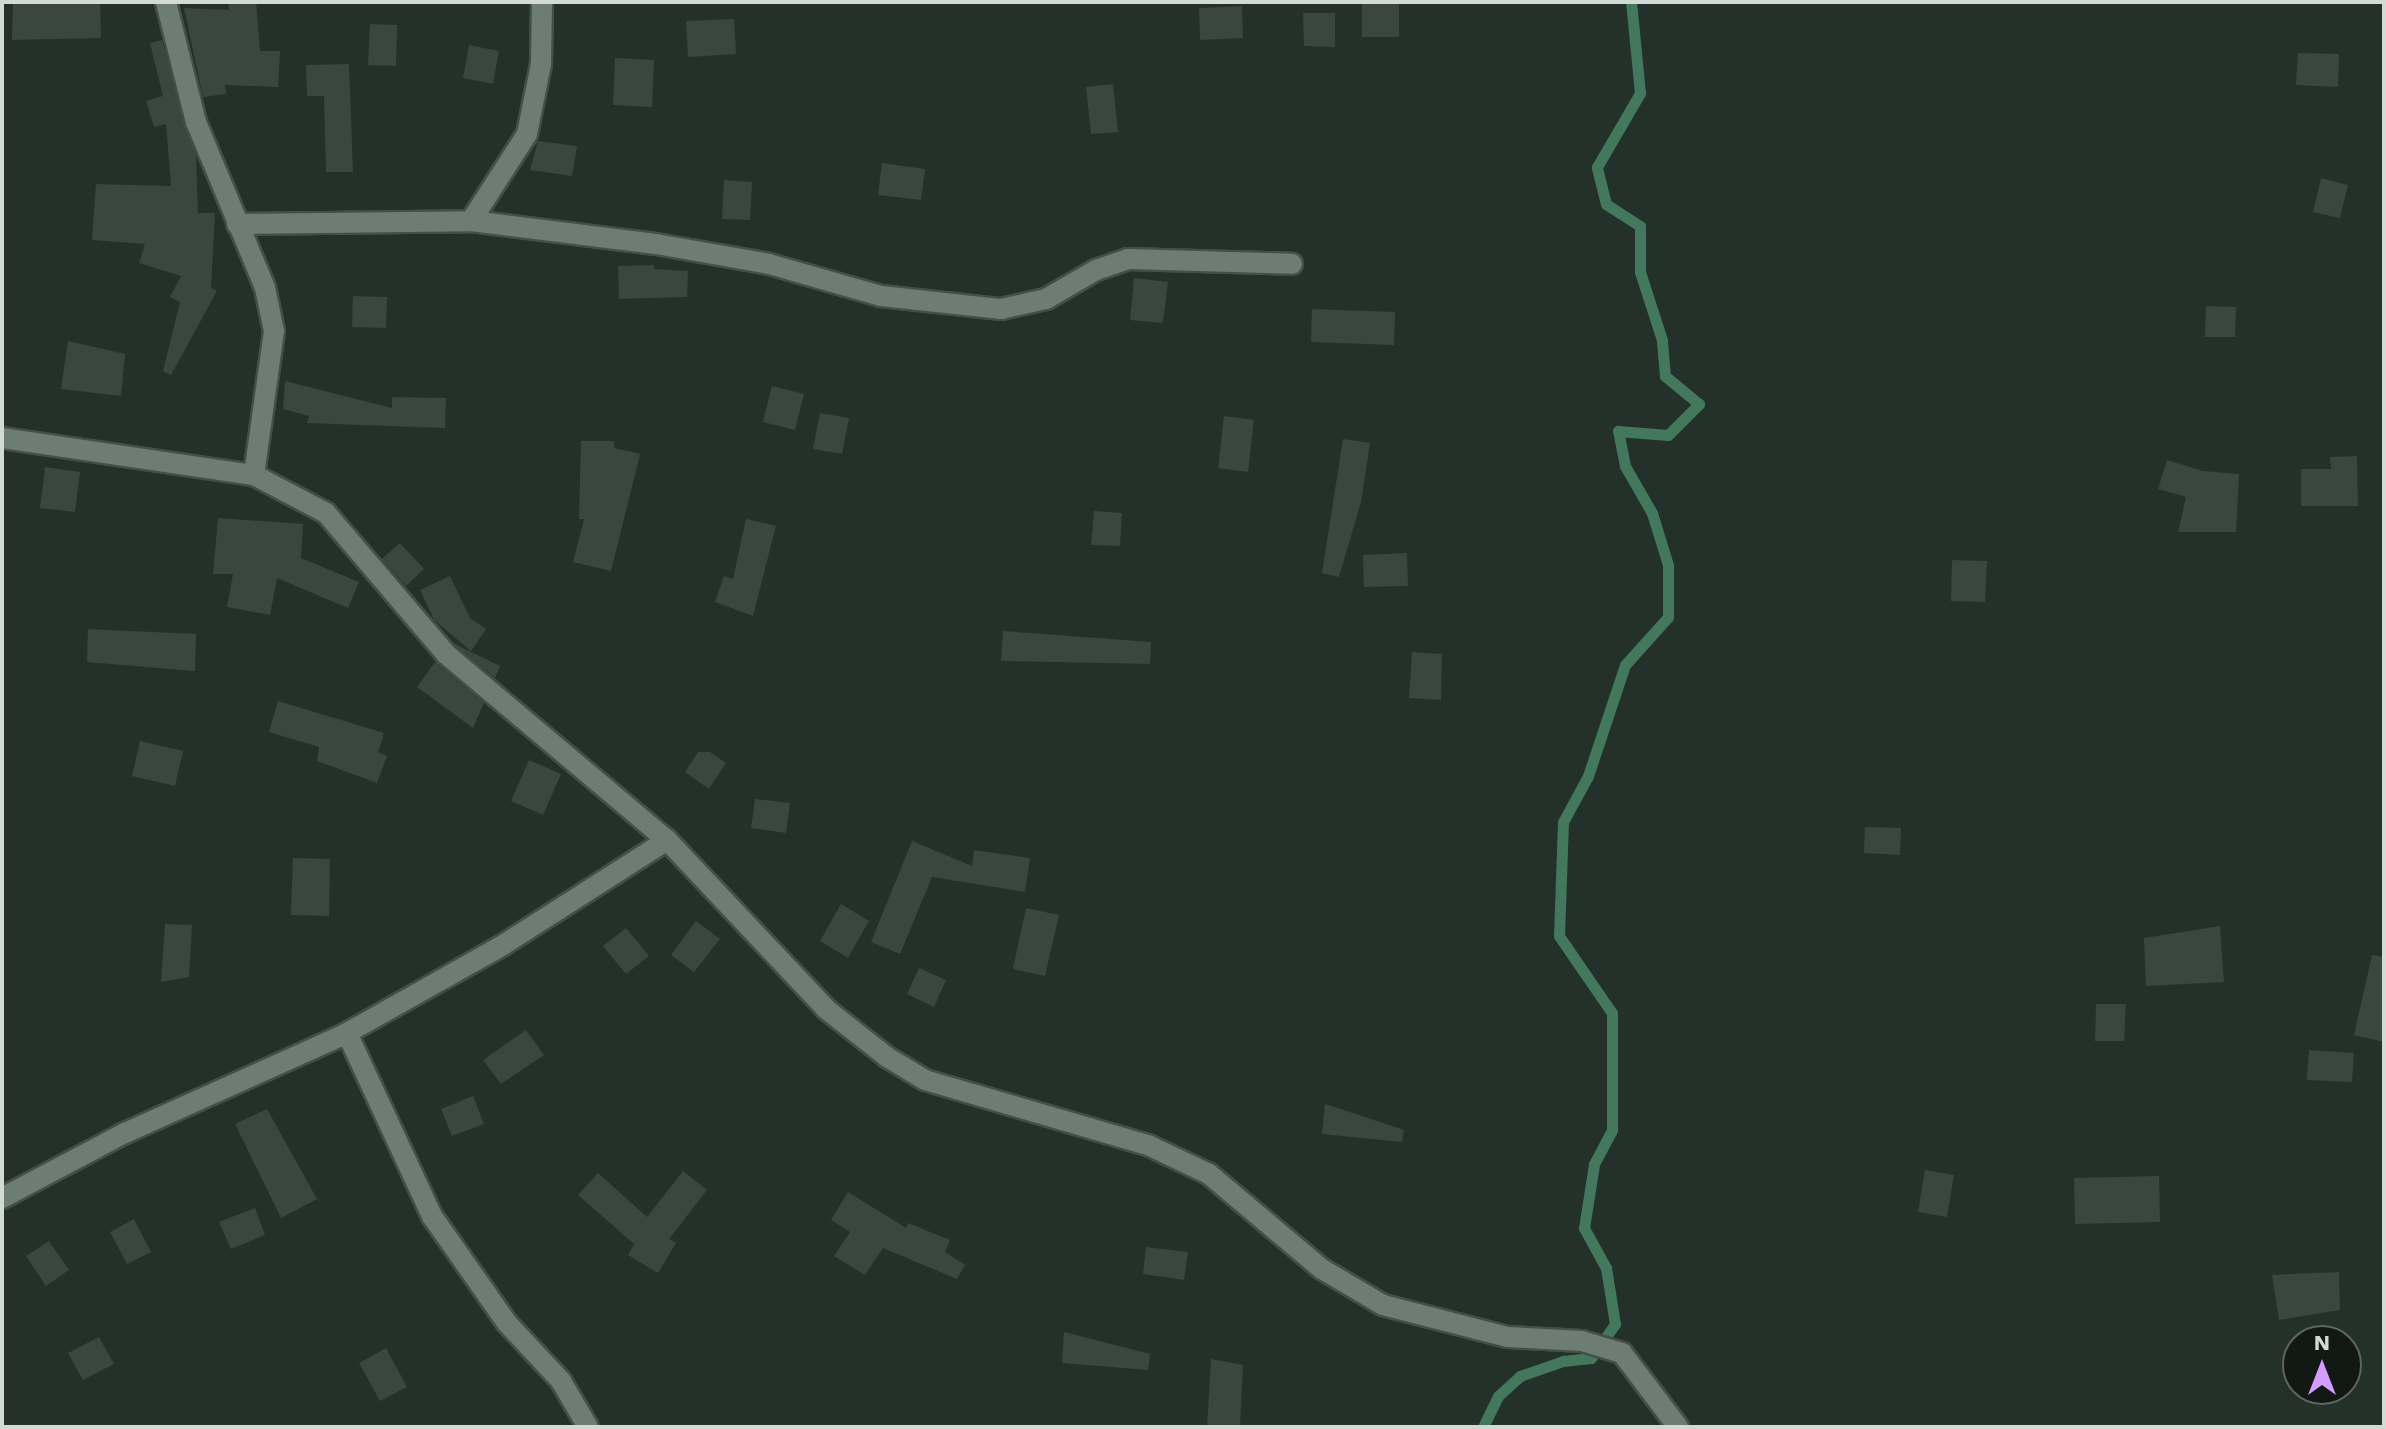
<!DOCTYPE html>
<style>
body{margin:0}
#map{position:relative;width:2386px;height:1429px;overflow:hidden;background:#24312a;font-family:"Work Sans",sans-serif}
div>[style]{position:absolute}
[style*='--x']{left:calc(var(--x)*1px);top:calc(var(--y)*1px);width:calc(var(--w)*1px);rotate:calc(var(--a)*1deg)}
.stream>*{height:11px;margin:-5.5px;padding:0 5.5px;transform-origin:5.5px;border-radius:5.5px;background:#43785c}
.building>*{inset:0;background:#39473f}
.roads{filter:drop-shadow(2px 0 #434f49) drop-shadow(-2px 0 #434f49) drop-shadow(0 2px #434f49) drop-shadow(0 -2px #434f49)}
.street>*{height:20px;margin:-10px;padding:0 10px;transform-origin:10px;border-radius:10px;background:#6e7d74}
span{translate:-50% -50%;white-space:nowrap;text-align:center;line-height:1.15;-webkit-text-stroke:6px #121814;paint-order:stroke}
.frame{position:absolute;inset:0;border:4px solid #d1dad5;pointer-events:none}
.north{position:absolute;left:2282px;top:1325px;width:80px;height:80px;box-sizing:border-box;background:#121814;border:2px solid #5e6661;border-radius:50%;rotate:0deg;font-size:22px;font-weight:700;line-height:32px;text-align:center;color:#d1dad5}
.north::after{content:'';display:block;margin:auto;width:28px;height:36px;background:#d49cfc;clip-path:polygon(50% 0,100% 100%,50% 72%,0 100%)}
</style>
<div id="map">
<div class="stream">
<i style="--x:1483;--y:1427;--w:34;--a:-64"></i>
<i style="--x:1498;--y:1396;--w:30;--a:-42"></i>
<i style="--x:1520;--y:1376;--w:46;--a:-19.2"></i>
<i style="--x:1563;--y:1361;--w:28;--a:-6"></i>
<i style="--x:1591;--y:1358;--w:42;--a:-54.8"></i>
<i style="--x:1615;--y:1324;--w:57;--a:-99.1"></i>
<i style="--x:1606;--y:1268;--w:46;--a:-118.8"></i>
<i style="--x:1584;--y:1228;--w:65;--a:-81.1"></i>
<i style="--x:1594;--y:1164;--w:38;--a:-62"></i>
<i style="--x:1612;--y:1130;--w:117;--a:-90"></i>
<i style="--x:1612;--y:1013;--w:93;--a:-124.5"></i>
<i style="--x:1559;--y:936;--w:114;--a:-88"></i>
<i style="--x:1563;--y:822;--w:52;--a:-61.5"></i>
<i style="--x:1588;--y:776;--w:117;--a:-71.6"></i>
<i style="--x:1625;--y:665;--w:64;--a:-48.1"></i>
<i style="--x:1668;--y:617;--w:52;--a:-90"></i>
<i style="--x:1668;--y:565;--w:54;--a:-107.1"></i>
<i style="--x:1652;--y:513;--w:54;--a:-119.9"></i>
<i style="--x:1625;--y:466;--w:36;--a:-101"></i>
<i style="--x:1618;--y:431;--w:50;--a:4.6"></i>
<i style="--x:1668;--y:435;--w:44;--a:-45"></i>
<i style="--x:1699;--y:404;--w:44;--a:-140.5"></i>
<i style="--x:1665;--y:376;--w:36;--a:-95"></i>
<i style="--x:1662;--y:340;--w:71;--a:-107.9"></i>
<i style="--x:1640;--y:272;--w:46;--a:-90"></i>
<i style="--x:1640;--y:226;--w:40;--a:-147.1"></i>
<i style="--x:1606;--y:204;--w:38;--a:-104"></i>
<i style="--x:1597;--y:167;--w:86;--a:-59.8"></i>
<i style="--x:1640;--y:93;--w:91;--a:-95.6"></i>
</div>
<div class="building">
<i style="clip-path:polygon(13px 2px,100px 2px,101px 38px,12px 40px)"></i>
<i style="clip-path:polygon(228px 2px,256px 2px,260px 51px,280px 51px,278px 87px,225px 85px,226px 94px,203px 97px,184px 8px,229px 10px)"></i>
<i style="clip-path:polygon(1362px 2px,1399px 2px,1399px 37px,1362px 37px)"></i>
<i style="clip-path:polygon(1242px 6px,1243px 38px,1200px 40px,1199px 8px)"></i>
<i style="clip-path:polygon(1303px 13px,1335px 13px,1335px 47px,1304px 46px)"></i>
<i style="clip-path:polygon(734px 19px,736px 54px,688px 57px,686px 21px)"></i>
<i style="clip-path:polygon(370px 24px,397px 25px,396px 66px,368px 65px)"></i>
<i style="clip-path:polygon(162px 40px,196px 155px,198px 213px,215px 213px,211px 288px,217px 291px,171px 375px,163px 371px,180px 302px,170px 297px,181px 276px,139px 263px,145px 244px,92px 240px,96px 184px,171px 186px,166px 124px,154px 127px,146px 101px,163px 96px,150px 43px)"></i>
<i style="clip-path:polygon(469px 45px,499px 51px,493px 84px,463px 78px)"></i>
<i style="clip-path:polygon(2298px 53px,2339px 54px,2338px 87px,2296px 85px)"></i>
<i style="clip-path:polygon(615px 58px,654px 60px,652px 107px,613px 105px)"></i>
<i style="clip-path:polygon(349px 64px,353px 172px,326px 172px,324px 96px,307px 96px,306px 65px)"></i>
<i style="clip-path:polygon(1113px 84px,1118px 132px,1091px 134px,1086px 87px)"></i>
<i style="clip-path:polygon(538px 141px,577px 146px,572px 176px,530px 170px)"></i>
<i style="clip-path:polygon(882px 163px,925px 169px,921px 200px,878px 195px)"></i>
<i style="clip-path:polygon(2321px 178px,2348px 185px,2340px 218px,2313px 212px)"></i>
<i style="clip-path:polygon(724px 180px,752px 182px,750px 220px,722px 219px)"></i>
<i style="clip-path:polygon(654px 265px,654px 269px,688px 271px,687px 297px,619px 299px,618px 266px)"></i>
<i style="clip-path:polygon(1134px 278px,1168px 282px,1163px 323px,1130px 320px)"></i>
<i style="clip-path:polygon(353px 296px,387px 297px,386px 328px,352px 327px)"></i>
<i style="clip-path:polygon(2206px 306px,2236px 307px,2235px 337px,2205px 337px)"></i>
<i style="clip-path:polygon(1312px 309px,1395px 312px,1394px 345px,1311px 342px)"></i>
<i style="clip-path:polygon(68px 341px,125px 354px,121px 396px,61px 389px)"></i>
<i style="clip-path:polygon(285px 381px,392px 408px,392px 397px,446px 398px,445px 428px,307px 423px,309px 416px,283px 409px)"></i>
<i style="clip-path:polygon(772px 386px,804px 394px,795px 430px,763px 422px)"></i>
<i style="clip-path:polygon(820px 413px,849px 418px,842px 454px,813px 449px)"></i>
<i style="clip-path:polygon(1224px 416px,1254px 420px,1248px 472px,1218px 468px)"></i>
<i style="clip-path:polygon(1343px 439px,1370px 443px,1361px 502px,1339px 577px,1322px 573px)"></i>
<i style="clip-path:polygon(581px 441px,614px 441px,614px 448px,640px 454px,611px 571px,573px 562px,584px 519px,579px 519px)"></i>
<i style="clip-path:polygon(2357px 456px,2358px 506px,2301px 506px,2301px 469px,2331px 469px,2330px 457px)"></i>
<i style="clip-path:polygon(2167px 460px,2203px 471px,2239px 474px,2236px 532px,2178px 532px,2186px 497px,2158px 489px)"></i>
<i style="clip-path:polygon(45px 467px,80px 472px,75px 512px,40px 508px)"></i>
<i style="clip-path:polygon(1094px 511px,1122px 513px,1120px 546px,1091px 545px)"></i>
<i style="clip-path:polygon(218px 518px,303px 524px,301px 558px,359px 582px,348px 608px,277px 578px,270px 615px,227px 607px,233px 574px,213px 574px)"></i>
<i style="clip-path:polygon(746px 519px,776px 526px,753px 616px,715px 602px,724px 576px,733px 579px)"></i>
<i style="clip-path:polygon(400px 543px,424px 569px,406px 586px,382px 559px)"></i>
<i style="clip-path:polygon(1407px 553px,1408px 586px,1364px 587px,1363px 555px)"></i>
<i style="clip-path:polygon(1952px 560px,1987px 561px,1985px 602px,1951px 601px)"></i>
<i style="clip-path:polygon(450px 576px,470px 618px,486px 629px,471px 651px,434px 620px,420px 590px)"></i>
<i style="clip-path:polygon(88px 629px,196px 634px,195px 671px,87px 662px)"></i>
<i style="clip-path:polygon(1003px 631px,1151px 642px,1150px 664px,1001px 661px)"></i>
<i style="clip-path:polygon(455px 644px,500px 666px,495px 678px,455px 645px)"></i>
<i style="clip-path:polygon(1412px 652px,1442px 654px,1441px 700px,1409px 698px)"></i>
<i style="clip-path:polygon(435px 662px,484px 703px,473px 728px,417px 687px)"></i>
<i style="clip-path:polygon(278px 701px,384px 733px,378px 752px,387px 756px,377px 783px,317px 761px,319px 747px,269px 732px)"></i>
<i style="clip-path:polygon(140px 741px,183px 751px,175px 786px,132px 776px)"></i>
<i style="clip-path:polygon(698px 752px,710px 752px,726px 763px,709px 789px,685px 772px)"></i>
<i style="clip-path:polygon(529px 760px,561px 774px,543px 815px,511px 801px)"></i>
<i style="clip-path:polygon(755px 799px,790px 803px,786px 833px,751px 828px)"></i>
<i style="clip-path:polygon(1865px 827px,1901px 828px,1900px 855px,1864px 853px)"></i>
<i style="clip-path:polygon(912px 841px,972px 866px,974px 850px,1030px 858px,1025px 892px,932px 877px,900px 954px,871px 942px)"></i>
<i style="clip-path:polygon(293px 858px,330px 859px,329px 916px,291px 915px)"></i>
<i style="clip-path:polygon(841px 904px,869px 921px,848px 958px,820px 941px)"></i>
<i style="clip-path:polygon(1026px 908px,1059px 915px,1045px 976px,1013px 969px)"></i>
<i style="clip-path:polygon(696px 921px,720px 939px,694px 972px,671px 955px)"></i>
<i style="clip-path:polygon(165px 924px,192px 925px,189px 977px,161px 982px)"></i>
<i style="clip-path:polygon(2220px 926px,2224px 982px,2146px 986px,2144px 938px)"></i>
<i style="clip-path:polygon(626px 928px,649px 956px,626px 974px,603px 946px)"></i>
<i style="clip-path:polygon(2372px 955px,2384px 957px,2384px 1042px,2354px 1035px)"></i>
<i style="clip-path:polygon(919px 968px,946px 980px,934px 1007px,907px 994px)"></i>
<i style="clip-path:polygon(2096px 1004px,2126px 1004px,2124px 1041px,2095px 1041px)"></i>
<i style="clip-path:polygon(526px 1030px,544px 1055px,501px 1084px,483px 1060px)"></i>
<i style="clip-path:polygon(2309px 1050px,2354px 1053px,2352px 1082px,2307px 1080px)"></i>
<i style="clip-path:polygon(473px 1096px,484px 1124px,452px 1136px,441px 1109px)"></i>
<i style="clip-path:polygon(1325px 1104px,1404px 1130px,1402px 1142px,1322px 1134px)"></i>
<i style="clip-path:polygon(267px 1109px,317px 1199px,281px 1218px,235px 1124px)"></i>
<i style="clip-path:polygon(1925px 1170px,1954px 1175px,1947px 1217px,1918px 1212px)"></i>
<i style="clip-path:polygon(683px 1171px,707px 1190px,669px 1239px,676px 1243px,658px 1273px,628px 1255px,634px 1244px,578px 1195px,598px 1173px,647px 1217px)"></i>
<i style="clip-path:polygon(2159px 1176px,2160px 1222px,2075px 1224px,2074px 1178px)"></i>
<i style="clip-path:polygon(848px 1192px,906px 1228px,908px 1223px,950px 1240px,945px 1252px,965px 1265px,957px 1279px,883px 1248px,865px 1275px,834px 1256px,850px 1232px,831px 1220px)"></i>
<i style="clip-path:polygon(255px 1208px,265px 1235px,231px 1249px,219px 1222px)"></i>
<i style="clip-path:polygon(134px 1219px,151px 1252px,127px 1264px,110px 1232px)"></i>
<i style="clip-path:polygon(49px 1241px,69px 1270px,46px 1286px,26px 1256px)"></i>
<i style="clip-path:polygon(1146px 1247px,1188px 1252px,1184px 1280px,1143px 1274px)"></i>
<i style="clip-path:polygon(2339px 1272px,2340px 1310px,2279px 1320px,2272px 1275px)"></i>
<i style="clip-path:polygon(1064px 1332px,1150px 1354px,1148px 1370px,1062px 1363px)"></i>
<i style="clip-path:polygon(99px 1337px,114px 1364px,83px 1380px,68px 1353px)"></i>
<i style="clip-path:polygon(386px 1348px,407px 1387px,380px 1401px,359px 1363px)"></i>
<i style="clip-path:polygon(1211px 1359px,1243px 1365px,1240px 1427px,1207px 1427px)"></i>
</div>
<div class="roads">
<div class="street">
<i style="--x:166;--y:2;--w:124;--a:76"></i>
<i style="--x:196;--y:122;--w:180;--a:67.4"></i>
<i style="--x:265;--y:288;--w:44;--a:78.2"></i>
<i style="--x:274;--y:331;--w:145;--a:97.9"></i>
<i style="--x:471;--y:221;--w:103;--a:-57.2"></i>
<i style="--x:527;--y:134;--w:71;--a:-78.7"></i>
<i style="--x:541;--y:64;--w:62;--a:-89.1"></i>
<i style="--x:237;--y:224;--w:234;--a:-0.7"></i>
<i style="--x:471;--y:221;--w:186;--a:7.1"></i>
<i style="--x:656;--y:244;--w:115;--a:10"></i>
<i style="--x:769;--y:264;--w:116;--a:15.9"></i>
<i style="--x:881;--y:296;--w:121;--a:6.2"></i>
<i style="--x:1001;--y:309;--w:46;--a:-12.5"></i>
<i style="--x:1046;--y:299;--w:58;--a:-30.1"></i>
<i style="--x:1096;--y:270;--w:34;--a:-19"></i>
<i style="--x:1128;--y:259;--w:164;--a:1.7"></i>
<i style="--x:2;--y:438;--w:255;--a:8.4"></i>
<i style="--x:254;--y:475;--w:81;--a:27.8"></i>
<i style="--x:326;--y:513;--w:185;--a:49.6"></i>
<i style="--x:446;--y:654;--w:289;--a:40.1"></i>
<i style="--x:667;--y:840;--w:232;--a:46.7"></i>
<i style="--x:826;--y:1009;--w:78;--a:38.2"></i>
<i style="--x:887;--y:1057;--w:44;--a:31.2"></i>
<i style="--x:925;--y:1080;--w:234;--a:16.3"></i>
<i style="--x:1150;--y:1146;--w:65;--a:25.4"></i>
<i style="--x:1209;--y:1174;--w:148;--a:40.1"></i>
<i style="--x:1322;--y:1269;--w:71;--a:30.5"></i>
<i style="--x:1383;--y:1305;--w:129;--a:14.4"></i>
<i style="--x:1508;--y:1337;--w:74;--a:3.1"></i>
<i style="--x:1582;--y:1341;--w:42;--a:16.7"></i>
<i style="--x:1622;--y:1353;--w:93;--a:52.9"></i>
<i style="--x:347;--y:1033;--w:202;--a:65.1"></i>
<i style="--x:432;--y:1216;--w:131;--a:55"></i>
<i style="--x:507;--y:1323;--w:79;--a:47"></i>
<i style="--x:561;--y:1381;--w:53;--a:59.6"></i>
<i style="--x:2;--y:1198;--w:139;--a:-27.9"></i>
<i style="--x:125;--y:1133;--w:243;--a:-24.2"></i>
<i style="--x:347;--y:1033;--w:179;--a:-29.4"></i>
<i style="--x:503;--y:945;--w:195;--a:-32.6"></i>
</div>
</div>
<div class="frame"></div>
<div class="north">N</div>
</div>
